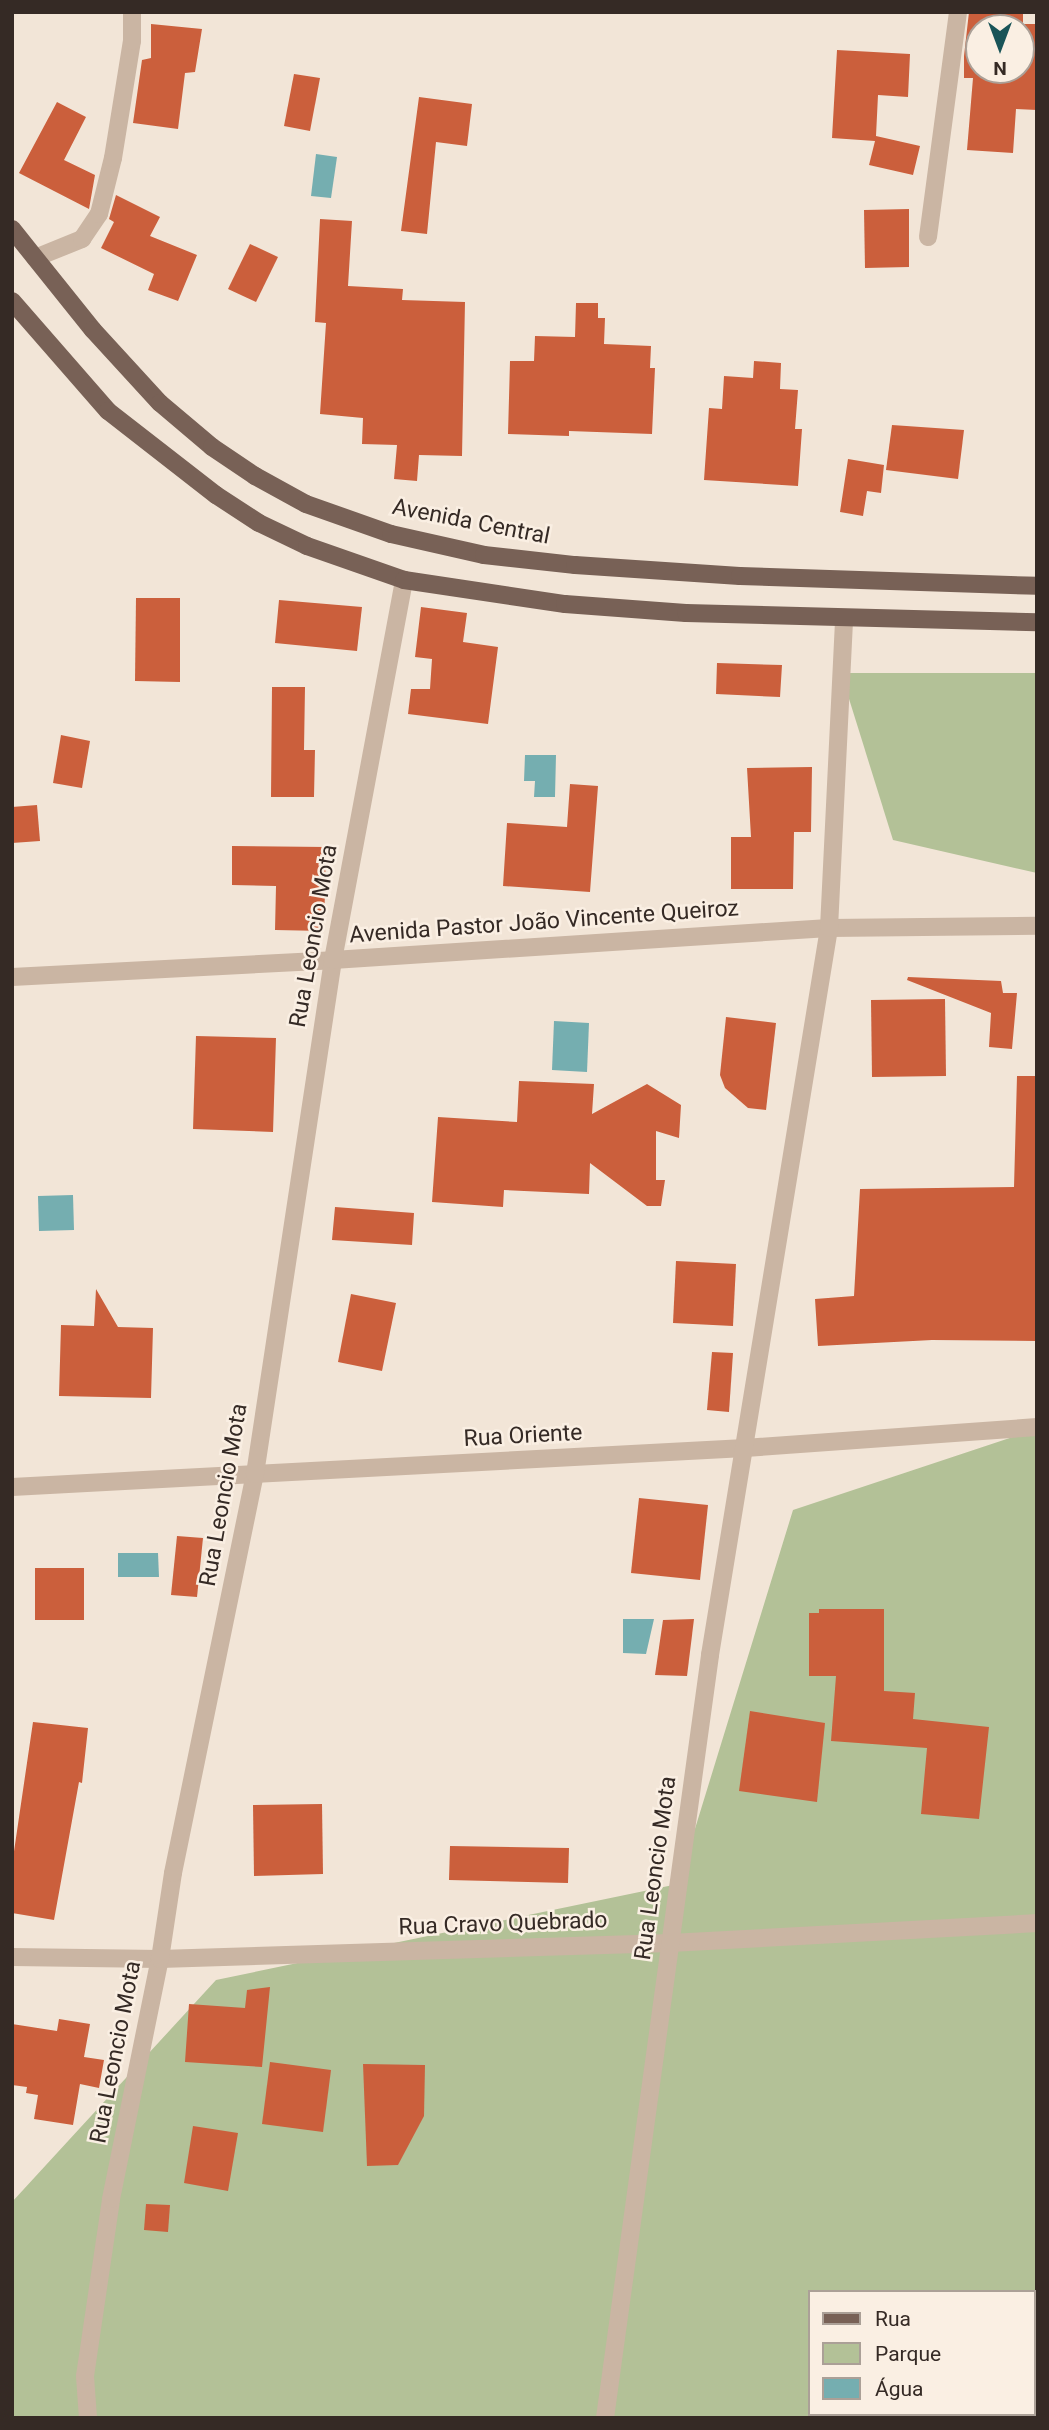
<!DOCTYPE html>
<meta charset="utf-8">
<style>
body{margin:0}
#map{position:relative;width:1049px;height:2430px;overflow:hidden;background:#f2e5d7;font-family:Roboto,sans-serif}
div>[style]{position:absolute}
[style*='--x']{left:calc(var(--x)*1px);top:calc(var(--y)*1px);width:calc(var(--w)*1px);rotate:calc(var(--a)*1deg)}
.green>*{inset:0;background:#b3c197}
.water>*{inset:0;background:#75aeb0}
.building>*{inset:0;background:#cb5f3c}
.minor>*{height:18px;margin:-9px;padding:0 9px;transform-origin:9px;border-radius:9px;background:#cab5a3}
.major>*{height:18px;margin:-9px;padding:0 9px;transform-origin:9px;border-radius:9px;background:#786156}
span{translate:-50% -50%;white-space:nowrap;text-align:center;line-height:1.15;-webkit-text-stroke:5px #faefe3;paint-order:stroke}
.street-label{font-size:23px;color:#352a25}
.frame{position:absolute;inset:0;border:14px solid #352a25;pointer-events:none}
.legend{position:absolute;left:808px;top:2290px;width:228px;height:126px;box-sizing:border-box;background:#faefe3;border:2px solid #aba097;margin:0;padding:9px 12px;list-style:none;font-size:21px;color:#352a25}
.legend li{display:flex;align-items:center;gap:14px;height:35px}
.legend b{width:35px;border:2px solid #aba097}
.north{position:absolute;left:965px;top:14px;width:70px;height:70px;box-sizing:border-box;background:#faefe3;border:2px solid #aba097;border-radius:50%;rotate:180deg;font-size:19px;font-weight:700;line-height:28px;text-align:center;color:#352a25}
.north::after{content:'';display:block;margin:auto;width:24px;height:32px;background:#195458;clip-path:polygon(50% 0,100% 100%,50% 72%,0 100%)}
</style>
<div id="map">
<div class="green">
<i style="clip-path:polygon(841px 673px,1037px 673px,1037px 873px,893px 840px)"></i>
<i style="clip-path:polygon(evenodd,1037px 1429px,1037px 2418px,12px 2418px,12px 2202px,216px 1980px,678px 1884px,793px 1510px,1037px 1429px,809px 2292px,1033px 2292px,1033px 2414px,809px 2414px,809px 2292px)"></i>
</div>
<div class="water">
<i style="clip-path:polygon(316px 154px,337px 157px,331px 198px,311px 196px)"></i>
<i style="clip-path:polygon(525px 755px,556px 755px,555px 797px,534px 797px,535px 781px,524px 781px)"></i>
<i style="clip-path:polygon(554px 1021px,589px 1023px,587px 1072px,552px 1070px)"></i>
<i style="clip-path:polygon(73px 1195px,74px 1230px,39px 1231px,38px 1196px)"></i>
<i style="clip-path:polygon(118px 1553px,158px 1553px,159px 1577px,118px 1577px)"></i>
<i style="clip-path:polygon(623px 1619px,654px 1619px,646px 1654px,623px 1653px)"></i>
</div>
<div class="building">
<i style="clip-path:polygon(evenodd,969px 12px,1023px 12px,1023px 24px,1037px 24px,1037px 110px,1016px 109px,1013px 153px,967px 150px,973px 78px,964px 78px,964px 56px,969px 12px,979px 28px,1021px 28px,1021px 70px,979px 70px,979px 28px)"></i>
<i style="clip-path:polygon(151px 24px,202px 29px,195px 72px,185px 73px,178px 129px,133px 123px,142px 60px,151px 58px)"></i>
<i style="clip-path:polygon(837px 50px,910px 54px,908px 97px,878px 95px,876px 136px,920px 146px,913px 175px,869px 165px,875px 141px,832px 138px)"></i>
<i style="clip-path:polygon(294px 74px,320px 78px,310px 131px,284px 126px)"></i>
<i style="clip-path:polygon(419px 97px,472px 104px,467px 146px,436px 142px,427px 234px,401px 231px)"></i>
<i style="clip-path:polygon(57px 102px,86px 117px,64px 160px,95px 175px,89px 209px,19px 173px)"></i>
<i style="clip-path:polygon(116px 195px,160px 217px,150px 236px,197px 255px,178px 301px,148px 290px,154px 274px,101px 248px,114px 222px,109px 219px)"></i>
<i style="clip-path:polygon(909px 209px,909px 267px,865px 268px,864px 210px)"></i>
<i style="clip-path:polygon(320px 219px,352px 221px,348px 286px,403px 289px,402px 300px,465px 302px,462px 456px,419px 455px,417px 481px,394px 479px,397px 445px,362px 444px,363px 418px,320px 414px,326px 323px,315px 322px)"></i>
<i style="clip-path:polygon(250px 244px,278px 257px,256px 302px,228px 289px)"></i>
<i style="clip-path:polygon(576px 303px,598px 303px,598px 318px,605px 318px,604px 344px,651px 346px,650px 368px,655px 368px,652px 434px,569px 431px,569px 436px,508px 434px,510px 361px,534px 361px,535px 336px,575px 337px)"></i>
<i style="clip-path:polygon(754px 361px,781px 363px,780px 389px,798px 390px,795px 429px,802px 429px,798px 486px,704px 480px,709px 408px,722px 409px,724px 376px,753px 378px)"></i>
<i style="clip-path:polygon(892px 425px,964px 430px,958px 479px,886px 470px)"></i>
<i style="clip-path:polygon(848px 459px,884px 465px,881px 493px,867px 491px,863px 516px,840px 512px)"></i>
<i style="clip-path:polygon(136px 598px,180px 598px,180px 682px,135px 681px)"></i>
<i style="clip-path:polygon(279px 600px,362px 607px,357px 651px,275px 643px)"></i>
<i style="clip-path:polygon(421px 607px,467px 613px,463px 642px,498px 647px,488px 724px,408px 714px,411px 689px,430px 689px,432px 659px,415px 657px)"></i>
<i style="clip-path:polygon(717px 663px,782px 665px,780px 697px,716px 694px)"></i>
<i style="clip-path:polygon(272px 687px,305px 687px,304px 750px,315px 750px,314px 797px,271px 797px)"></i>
<i style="clip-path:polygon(61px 735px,90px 741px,82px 788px,53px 783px)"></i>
<i style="clip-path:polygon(812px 767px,811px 832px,794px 832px,793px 889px,731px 889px,731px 837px,751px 837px,747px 768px)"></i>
<i style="clip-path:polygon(570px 784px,598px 786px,590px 892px,503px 886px,507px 823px,567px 827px)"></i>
<i style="clip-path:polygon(37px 805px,40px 841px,12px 843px,12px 807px)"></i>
<i style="clip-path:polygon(232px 846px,326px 847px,324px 931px,275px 930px,276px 886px,232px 885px)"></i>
<i style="clip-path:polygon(908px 977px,1001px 981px,1003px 993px,1017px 993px,1012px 1049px,989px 1047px,991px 1013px,907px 980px)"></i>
<i style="clip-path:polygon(945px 999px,946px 1076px,872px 1077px,871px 1000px)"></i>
<i style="clip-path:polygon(726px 1017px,776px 1023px,766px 1110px,748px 1108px,725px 1088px,720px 1075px)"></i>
<i style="clip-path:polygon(196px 1036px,276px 1038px,273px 1132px,193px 1129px)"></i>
<i style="clip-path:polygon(1017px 1076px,1037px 1076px,1037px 1341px,932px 1340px,818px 1346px,815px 1299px,854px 1296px,860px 1189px,1014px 1187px)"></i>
<i style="clip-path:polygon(519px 1081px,594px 1084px,592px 1114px,647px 1084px,681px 1105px,679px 1138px,656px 1131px,656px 1180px,665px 1180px,661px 1206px,647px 1206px,590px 1163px,589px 1194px,504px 1190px,503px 1207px,432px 1202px,438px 1117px,517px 1122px)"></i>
<i style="clip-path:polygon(335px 1207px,414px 1213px,412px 1245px,332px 1240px)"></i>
<i style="clip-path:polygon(676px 1261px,736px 1264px,733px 1326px,673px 1323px)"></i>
<i style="clip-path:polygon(96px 1289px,118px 1327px,153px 1328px,151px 1398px,59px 1396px,61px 1325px,94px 1326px)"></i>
<i style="clip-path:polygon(351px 1294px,396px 1303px,382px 1371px,338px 1362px)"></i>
<i style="clip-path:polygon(712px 1352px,733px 1353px,729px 1412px,707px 1410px)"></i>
<i style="clip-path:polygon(639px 1498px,708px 1505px,700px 1580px,631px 1573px)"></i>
<i style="clip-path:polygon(177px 1536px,203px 1538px,197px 1597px,171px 1595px)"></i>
<i style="clip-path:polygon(35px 1568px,84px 1568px,84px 1620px,35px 1620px)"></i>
<i style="clip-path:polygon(819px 1609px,884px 1609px,884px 1691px,915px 1693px,913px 1719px,989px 1727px,979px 1819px,921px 1814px,927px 1748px,831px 1741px,836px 1676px,809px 1676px,809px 1613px,819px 1613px)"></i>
<i style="clip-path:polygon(694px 1619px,687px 1676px,655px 1675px,663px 1620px)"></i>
<i style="clip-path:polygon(750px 1711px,825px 1723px,817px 1802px,739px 1791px)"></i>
<i style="clip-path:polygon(33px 1722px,88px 1728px,82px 1783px,79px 1782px,54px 1920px,12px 1913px,12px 1865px)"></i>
<i style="clip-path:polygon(322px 1804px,323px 1874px,254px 1876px,253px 1805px)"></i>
<i style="clip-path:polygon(450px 1846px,569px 1848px,568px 1883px,449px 1880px)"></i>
<i style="clip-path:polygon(270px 1987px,262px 2067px,185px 2062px,189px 2004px,245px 2008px,247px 1990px)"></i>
<i style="clip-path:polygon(59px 2019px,90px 2024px,84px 2057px,104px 2060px,99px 2088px,80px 2084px,73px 2125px,34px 2119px,38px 2095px,26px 2093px,27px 2087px,12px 2085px,12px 2024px,57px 2031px)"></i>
<i style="clip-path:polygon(270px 2062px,331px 2070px,323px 2132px,262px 2124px)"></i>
<i style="clip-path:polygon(363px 2064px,425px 2065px,424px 2116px,398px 2165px,367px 2166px)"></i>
<i style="clip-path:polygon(193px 2126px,238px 2133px,228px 2191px,184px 2183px)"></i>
<i style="clip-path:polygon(146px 2204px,170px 2205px,168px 2232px,144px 2230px)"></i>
</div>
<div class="minor">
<i style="--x:928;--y:237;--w:227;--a:-82.4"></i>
<i style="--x:35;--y:258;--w:51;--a:-22"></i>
<i style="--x:82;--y:239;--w:30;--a:-56"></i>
<i style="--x:99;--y:214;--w:58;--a:-76"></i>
<i style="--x:113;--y:158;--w:119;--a:-80.8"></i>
<i style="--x:132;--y:41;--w:29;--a:-90"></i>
<i style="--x:12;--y:977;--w:321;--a:-3"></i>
<i style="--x:333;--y:960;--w:497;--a:-3.7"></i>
<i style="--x:829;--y:928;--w:208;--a:-0.6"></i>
<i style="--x:12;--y:1487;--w:734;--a:-3.05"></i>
<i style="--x:745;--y:1448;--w:293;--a:-4.1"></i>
<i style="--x:12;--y:1957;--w:148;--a:0.8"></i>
<i style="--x:160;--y:1959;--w:510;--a:-1.8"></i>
<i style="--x:670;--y:1943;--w:368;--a:-3.1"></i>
<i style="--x:1033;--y:2402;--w:4;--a:0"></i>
<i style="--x:88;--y:2418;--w:42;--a:-94.1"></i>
<i style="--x:85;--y:2376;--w:179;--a:-81.6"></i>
<i style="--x:111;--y:2199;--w:245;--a:-78.5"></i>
<i style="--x:160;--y:1959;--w:87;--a:-81.4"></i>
<i style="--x:173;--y:1873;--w:407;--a:-78.4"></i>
<i style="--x:255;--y:1474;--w:520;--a:-81.37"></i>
<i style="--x:333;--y:960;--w:387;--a:-79.4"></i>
<i style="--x:605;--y:2418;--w:770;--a:-82.16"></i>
<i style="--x:710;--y:1655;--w:737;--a:-80.7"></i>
<i style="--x:829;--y:928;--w:310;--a:-87.2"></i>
<i style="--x:834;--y:2418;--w:45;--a:-5.1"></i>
</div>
<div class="major">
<i style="--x:12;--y:229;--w:129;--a:51.3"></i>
<i style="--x:93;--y:330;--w:99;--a:47.5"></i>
<i style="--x:160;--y:403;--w:68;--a:40.2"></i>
<i style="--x:212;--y:447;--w:52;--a:34"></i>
<i style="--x:255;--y:476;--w:58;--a:28.8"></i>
<i style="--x:306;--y:504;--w:90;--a:19.4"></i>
<i style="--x:391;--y:534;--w:95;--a:12.7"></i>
<i style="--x:484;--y:555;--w:92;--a:6.3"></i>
<i style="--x:575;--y:565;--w:165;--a:3.8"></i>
<i style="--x:740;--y:576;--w:297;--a:1.9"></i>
<i style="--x:12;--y:301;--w:146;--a:48.9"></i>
<i style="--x:108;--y:411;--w:137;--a:37.9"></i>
<i style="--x:216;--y:495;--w:51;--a:33.1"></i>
<i style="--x:259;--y:523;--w:53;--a:25.6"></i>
<i style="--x:307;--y:546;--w:103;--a:19.3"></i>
<i style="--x:404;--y:580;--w:163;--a:8.5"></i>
<i style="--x:565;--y:604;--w:121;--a:4.3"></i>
<i style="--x:686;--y:613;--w:351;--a:1.5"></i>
</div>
<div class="street-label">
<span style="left:471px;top:522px;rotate:11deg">Avenida Central</span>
<span style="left:544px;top:922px;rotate:-4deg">Avenida Pastor João Vincente Queiroz</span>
<span style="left:314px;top:936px;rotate:-80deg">Rua Leoncio Mota</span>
<span style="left:523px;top:1436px;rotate:-3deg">Rua Oriente</span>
<span style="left:224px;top:1495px;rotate:-80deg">Rua Leoncio Mota</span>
<span style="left:656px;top:1868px;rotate:-82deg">Rua Leoncio Mota</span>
<span style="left:503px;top:1924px;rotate:-2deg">Rua Cravo Quebrado</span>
<span style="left:116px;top:2052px;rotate:-79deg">Rua Leoncio Mota</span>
</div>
<div class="frame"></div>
<ul class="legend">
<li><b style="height:9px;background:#786156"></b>Rua</li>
<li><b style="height:19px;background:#b3c197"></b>Parque</li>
<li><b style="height:19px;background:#75aeb0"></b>Água</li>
</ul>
<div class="north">N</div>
</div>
